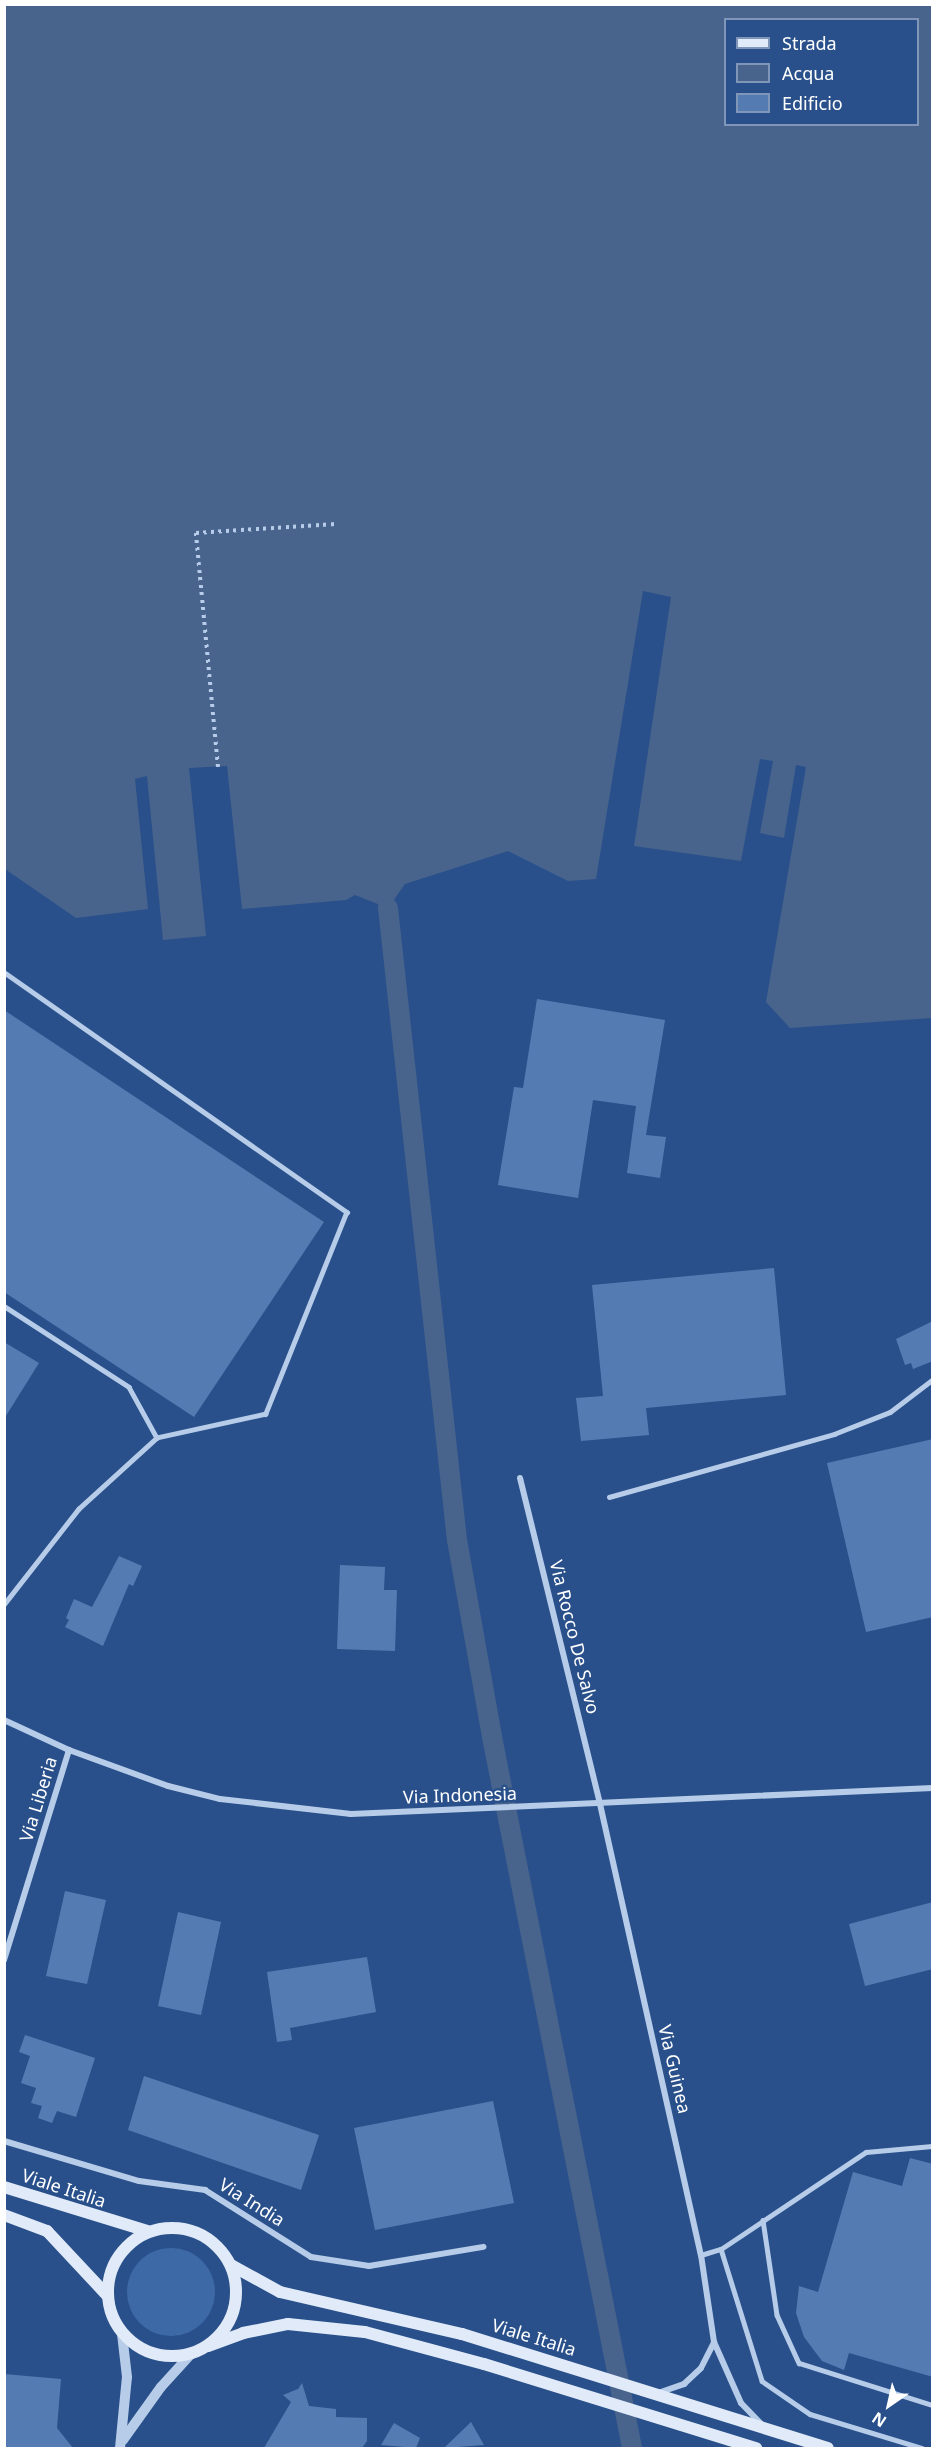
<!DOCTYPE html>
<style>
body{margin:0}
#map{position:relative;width:937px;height:2453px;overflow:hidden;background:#29508a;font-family:"Noto Sans",sans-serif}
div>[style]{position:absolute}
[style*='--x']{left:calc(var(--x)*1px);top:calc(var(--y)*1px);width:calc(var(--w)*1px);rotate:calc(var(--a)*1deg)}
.green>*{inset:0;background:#3d6aa6}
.round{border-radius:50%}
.water>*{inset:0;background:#48648d}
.canal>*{height:20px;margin:-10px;padding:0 10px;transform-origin:10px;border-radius:10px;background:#48648d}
.building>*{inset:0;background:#557cb2}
.path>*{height:4px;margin-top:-2px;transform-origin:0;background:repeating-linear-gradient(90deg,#b6cce9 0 3px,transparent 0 7.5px)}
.service>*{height:4.5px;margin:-2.25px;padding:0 2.25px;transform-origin:2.25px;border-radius:2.25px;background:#b6cce9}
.minor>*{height:6px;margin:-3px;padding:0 3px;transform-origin:3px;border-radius:3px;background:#b6cce9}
.tertiary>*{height:10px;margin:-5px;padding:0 5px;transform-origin:5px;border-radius:5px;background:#b6cce9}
.secondary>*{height:12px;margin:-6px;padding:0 6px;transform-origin:6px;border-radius:6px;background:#e0eaf8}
.secondary>.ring{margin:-6px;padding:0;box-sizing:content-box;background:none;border:12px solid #e0eaf8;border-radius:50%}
span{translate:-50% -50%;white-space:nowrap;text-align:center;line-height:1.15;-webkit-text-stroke:5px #29508a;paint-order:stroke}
.street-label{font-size:18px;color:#fff}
.frame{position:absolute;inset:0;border:6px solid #fff;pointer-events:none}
.legend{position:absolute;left:724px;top:18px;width:195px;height:108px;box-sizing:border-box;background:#29508a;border:2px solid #7f96b9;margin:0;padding:8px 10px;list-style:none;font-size:18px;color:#fff}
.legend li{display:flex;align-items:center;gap:12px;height:30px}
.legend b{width:30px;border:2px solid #7f96b9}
.north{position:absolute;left:859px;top:2375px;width:60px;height:60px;-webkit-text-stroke:4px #29508a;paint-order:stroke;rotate:214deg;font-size:16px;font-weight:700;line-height:24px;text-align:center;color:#fff}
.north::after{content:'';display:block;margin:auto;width:21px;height:27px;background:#fff;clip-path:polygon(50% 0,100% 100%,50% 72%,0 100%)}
</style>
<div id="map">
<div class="green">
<i class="round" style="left:127px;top:2248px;width:88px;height:88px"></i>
</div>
<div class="water">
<i style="clip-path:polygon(evenodd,5px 4px,932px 5px,932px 1018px,790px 1028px,766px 1002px,806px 767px,796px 765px,784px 838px,760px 833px,773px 761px,760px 759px,741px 861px,634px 846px,671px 597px,643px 591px,596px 879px,568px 881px,508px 851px,405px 884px,388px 908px,355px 895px,346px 900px,242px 909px,227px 766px,189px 768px,206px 936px,163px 940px,147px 776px,135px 779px,148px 909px,76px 918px,5px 869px,5px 4px,726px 20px,918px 20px,918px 124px,726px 124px,726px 20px)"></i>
</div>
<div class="canal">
<i style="--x:388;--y:908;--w:636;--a:83.77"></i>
<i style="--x:457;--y:1540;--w:205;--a:79.9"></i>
<i style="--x:493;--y:1742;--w:720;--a:78.86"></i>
</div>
<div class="building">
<i style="clip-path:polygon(537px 999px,665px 1020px,646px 1135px,666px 1137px,660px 1178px,627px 1173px,636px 1106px,593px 1100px,578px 1198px,498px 1185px,514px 1087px,523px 1088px)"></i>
<i style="clip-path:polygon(4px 1010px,324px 1222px,194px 1417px,4px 1292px)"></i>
<i style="clip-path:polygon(774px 1268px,786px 1395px,646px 1408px,649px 1435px,581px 1441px,576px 1398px,603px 1396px,592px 1285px)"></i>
<i style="clip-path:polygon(933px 1321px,933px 1361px,913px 1369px,911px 1363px,905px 1365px,896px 1339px)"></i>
<i style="clip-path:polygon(4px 1342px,39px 1363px,4px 1419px)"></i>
<i style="clip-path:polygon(933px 1439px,933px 1617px,866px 1632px,827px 1463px)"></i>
<i style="clip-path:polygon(119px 1556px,142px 1566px,133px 1586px,129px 1584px,103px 1646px,65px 1627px,69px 1620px,66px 1618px,74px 1599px,92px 1607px)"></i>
<i style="clip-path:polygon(340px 1565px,385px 1567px,384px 1590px,397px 1590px,395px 1651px,337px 1649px)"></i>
<i style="clip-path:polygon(65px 1891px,106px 1900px,87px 1984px,46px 1976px)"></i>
<i style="clip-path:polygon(933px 1902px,933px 1969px,865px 1986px,849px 1924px)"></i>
<i style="clip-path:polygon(178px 1912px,221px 1922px,201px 2015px,158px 2006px)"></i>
<i style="clip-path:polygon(367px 1957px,376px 2012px,290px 2028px,292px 2040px,277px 2042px,267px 1972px)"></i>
<i style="clip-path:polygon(25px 2035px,95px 2058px,76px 2117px,57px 2111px,52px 2123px,38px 2118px,42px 2106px,31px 2103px,36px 2088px,21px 2083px,30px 2056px,19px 2052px)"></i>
<i style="clip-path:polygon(144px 2076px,319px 2135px,301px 2190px,128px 2130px)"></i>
<i style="clip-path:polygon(493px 2101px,514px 2203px,375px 2230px,354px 2128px)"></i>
<i style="clip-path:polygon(910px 2158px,933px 2164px,933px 2377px,849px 2353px,844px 2370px,822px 2361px,804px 2337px,796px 2313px,799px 2286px,818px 2292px,853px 2172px,902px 2186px)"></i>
<i style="clip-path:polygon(4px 2374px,61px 2379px,57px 2428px,73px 2448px,4px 2448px)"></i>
<i style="clip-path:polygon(302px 2383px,309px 2406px,336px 2409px,336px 2417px,367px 2418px,367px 2441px,362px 2448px,264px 2448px,291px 2402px,283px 2395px,298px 2389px)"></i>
<i style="clip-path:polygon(471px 2422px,484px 2445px,444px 2448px)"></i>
<i style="clip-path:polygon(394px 2423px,420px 2438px,416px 2448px,381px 2445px)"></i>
</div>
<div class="path">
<i style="--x:218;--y:767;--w:235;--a:-95.4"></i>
<i style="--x:196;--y:533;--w:140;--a:-3.7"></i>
</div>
<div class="service">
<i style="--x:4;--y:972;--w:419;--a:35"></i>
<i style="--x:347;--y:1212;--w:218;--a:111.9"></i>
<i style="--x:266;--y:1414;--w:112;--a:167.6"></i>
<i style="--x:157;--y:1438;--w:105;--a:137.7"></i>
<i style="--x:79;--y:1509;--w:122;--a:128"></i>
<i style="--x:4;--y:1306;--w:149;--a:32.9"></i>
<i style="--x:129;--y:1387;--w:58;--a:61.2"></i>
<i style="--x:609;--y:1497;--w:234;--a:-15.6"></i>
<i style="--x:834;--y:1434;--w:60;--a:-21.4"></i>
<i style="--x:890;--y:1412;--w:53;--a:-37.3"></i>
<i style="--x:763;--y:2220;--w:96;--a:81.6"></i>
<i style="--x:777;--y:2315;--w:53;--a:65.4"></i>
<i style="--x:799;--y:2363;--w:139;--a:17.5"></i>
<i style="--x:721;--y:2249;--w:138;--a:72.7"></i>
<i style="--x:762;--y:2381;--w:58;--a:34.5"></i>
<i style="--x:810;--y:2414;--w:117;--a:16.9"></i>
<i style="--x:701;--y:2255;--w:21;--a:-17"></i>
<i style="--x:721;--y:2249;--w:174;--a:-33.8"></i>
<i style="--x:866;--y:2152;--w:66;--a:-5.2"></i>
</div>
<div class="minor">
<i style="--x:520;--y:1478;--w:336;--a:76.2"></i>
<i style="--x:600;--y:1804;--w:462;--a:77.4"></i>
<i style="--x:701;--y:2255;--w:88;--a:81.5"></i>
<i style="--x:714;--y:2342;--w:67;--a:66.1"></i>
<i style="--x:741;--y:2403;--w:30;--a:46"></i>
<i style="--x:4;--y:1720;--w:72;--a:24.8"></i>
<i style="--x:69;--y:1750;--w:105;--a:20"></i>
<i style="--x:168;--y:1786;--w:54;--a:14"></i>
<i style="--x:220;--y:1799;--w:132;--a:6.5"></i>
<i style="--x:351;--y:1814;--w:582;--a:-2.56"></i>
<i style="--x:4;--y:1960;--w:220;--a:-72.8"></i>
<i style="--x:4;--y:2141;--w:141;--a:16.5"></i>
<i style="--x:139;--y:2181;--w:67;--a:7.8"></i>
<i style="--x:205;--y:2190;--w:125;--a:32.3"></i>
<i style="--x:311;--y:2257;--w:59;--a:8.8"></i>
<i style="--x:369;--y:2266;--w:116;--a:-9.5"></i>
<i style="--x:658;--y:2393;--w:28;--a:-19"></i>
<i style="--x:684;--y:2384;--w:23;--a:-43"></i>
<i style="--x:701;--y:2368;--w:29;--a:-63"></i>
</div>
<div class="tertiary">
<i style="--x:123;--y:2440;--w:65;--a:-54.4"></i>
<i style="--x:161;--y:2387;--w:45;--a:-47.7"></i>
<i style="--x:120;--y:2448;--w:71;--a:-84.4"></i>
<i style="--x:127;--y:2377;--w:43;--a:-96.6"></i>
</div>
<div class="secondary">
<i style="--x:4;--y:2187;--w:150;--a:17.1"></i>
<i style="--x:4;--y:2215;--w:46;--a:20.4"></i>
<i style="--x:47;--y:2231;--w:86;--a:46.9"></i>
<i class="ring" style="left:108px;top:2228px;width:116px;height:116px"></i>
<i style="--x:231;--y:2265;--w:56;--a:28.9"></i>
<i style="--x:280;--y:2292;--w:187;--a:13"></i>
<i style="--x:462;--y:2334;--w:383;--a:17.3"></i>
<i style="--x:208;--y:2346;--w:37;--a:-20"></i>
<i style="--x:243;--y:2333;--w:46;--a:-11.3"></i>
<i style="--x:288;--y:2324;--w:77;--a:5.9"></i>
<i style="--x:365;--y:2332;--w:123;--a:15.1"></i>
<i style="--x:484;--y:2364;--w:285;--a:17.2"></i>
</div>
<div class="street-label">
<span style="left:575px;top:1637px;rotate:76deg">Via Rocco De Salvo</span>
<span style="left:460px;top:1795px;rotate:-2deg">Via Indonesia</span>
<span style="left:38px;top:1799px;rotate:-73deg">Via Liberia</span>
<span style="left:675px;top:2069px;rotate:77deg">Via Guinea</span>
<span style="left:64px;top:2188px;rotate:18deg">Viale Italia</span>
<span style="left:252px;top:2202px;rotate:32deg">Via India</span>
<span style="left:534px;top:2337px;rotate:17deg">Viale Italia</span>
</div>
<div class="frame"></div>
<ul class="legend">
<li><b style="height:8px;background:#e0eaf8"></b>Strada</li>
<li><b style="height:16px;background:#48648d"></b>Acqua</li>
<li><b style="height:16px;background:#557cb2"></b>Edificio</li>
</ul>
<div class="north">N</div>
</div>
